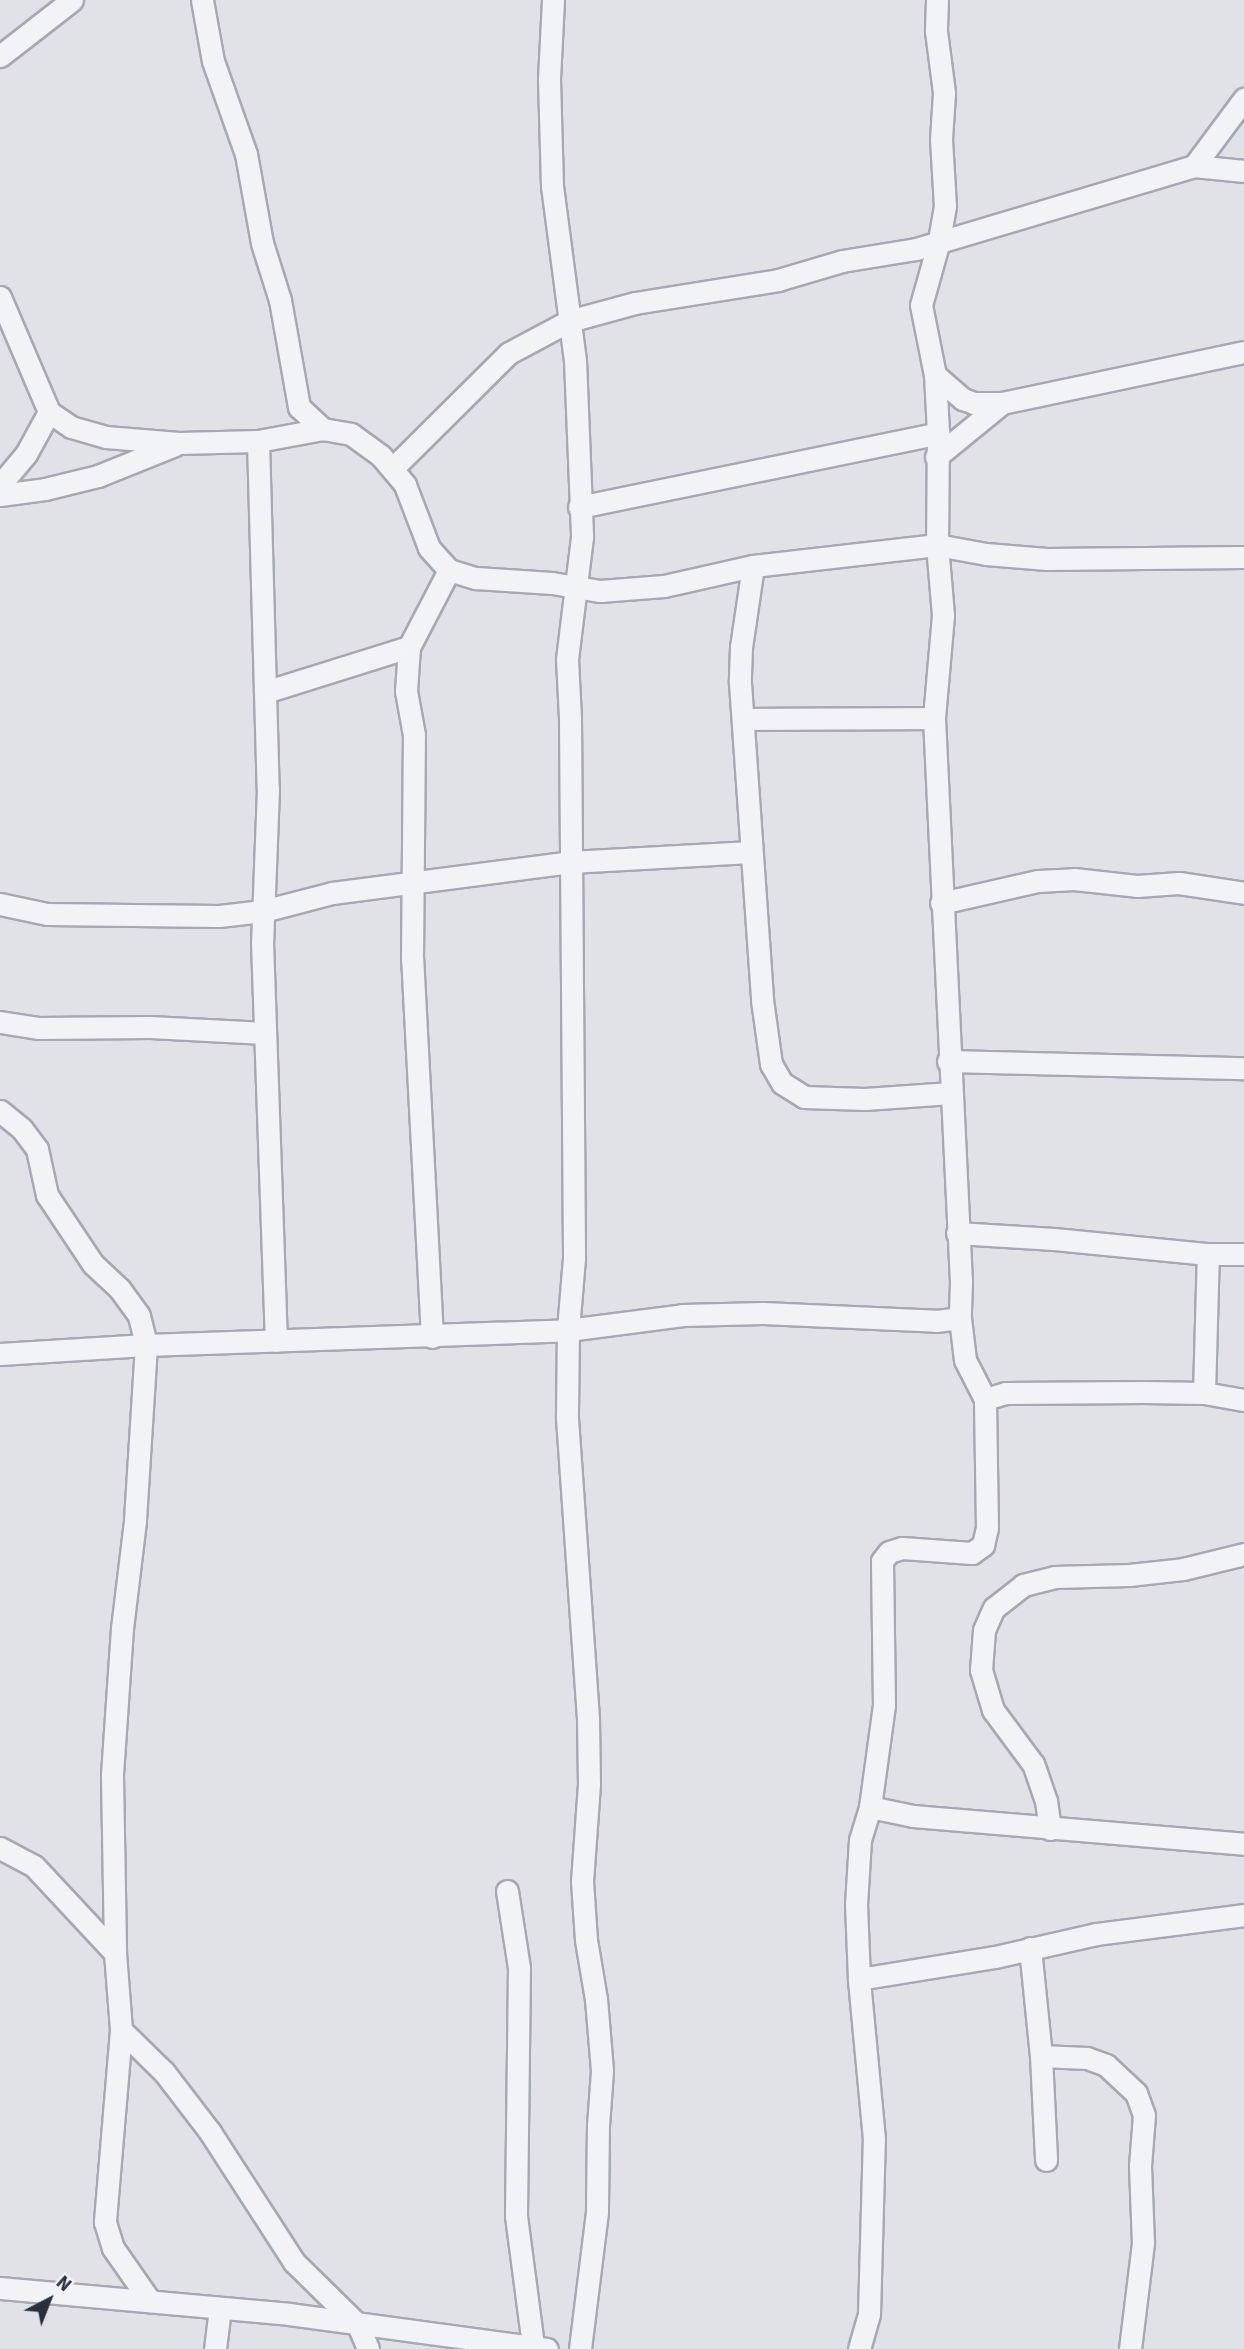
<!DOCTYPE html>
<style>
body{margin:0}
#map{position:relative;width:1244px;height:2349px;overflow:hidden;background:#e0e2e8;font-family:"Source Sans 3",sans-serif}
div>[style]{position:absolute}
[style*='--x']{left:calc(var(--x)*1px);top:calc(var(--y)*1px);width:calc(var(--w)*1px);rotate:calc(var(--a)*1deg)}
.roads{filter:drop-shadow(2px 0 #a5a9b2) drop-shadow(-2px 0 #a5a9b2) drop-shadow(0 2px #a5a9b2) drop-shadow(0 -2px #a5a9b2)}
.minor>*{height:21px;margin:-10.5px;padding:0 10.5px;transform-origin:10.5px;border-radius:10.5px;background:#f2f3f7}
span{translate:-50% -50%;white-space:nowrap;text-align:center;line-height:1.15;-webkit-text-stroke:5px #eff1f6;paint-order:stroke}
.north{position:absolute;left:14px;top:2265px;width:70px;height:70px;-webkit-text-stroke:5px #eff1f6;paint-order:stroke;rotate:42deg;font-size:19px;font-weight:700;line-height:28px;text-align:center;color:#292f3f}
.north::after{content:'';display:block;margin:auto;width:24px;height:32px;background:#292f3f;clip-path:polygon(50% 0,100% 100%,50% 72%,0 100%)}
</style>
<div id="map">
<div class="roads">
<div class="minor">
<i style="--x:202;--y:0;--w:62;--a:79.8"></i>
<i style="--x:213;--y:61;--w:99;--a:70.5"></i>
<i style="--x:246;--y:154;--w:90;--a:79.8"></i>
<i style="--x:262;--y:243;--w:60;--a:72.5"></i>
<i style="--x:280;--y:300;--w:109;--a:79.9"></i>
<i style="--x:299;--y:407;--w:33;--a:43"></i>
<i style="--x:553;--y:0;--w:79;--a:92.9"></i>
<i style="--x:549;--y:79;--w:107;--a:88.4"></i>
<i style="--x:552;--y:186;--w:176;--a:82.5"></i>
<i style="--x:575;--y:360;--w:177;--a:87.7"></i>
<i style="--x:582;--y:537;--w:123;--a:97"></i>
<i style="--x:567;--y:659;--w:60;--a:87.1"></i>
<i style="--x:570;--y:719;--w:539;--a:89.57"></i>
<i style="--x:574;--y:1258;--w:72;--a:94.8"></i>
<i style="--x:568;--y:1330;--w:88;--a:90.7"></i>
<i style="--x:567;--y:1418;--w:303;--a:86"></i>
<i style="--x:588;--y:1720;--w:64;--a:89.1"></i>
<i style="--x:589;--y:1784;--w:97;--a:94.1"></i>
<i style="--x:582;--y:1881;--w:59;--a:86.1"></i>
<i style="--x:586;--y:1940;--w:60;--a:80.4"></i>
<i style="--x:596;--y:1999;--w:72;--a:85.2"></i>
<i style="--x:602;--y:2071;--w:54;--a:94.2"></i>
<i style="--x:598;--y:2125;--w:87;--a:90.7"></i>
<i style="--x:597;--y:2212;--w:138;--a:97.1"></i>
<i style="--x:937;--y:0;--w:31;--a:92"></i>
<i style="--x:936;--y:31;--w:63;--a:82.6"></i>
<i style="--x:944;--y:93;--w:46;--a:93.7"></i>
<i style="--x:941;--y:139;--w:67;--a:86.6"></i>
<i style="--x:945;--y:206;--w:36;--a:100"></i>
<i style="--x:939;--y:241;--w:66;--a:105.7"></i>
<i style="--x:921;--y:305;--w:71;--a:78.7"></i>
<i style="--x:935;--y:375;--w:58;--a:87"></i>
<i style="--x:938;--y:433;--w:112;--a:90.5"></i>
<i style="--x:937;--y:545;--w:70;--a:85.1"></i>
<i style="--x:943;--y:615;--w:103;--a:95"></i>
<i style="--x:934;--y:718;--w:565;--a:87.26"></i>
<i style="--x:961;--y:1282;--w:36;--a:92"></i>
<i style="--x:960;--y:1318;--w:42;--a:83.2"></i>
<i style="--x:965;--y:1360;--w:44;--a:62.9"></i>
<i style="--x:985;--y:1399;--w:22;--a:-16"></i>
<i style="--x:1006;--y:1393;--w:138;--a:-0.4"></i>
<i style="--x:1144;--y:1392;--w:60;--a:1"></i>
<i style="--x:1204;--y:1393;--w:41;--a:9.9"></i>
<i style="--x:0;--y:56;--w:91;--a:-37.9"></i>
<i style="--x:1194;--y:166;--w:50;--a:5.7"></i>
<i style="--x:0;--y:297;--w:125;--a:66.9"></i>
<i style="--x:49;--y:412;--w:27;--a:34"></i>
<i style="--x:71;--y:427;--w:36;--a:16"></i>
<i style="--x:106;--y:437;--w:73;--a:4.7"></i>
<i style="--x:179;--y:443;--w:79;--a:-1.5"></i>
<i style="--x:258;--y:441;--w:66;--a:-10.5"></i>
<i style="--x:323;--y:429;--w:28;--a:10"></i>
<i style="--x:351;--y:434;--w:37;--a:36"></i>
<i style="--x:381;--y:456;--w:38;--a:50"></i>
<i style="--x:405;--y:485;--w:67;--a:69.1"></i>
<i style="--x:429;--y:548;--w:30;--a:48"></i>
<i style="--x:449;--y:570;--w:28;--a:17"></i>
<i style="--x:476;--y:578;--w:76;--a:3.8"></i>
<i style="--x:552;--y:583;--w:49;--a:9.5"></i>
<i style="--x:600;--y:591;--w:64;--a:-4.5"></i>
<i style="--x:664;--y:586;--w:91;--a:-12.7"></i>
<i style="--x:753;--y:566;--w:185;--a:-6.5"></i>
<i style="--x:937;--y:545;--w:50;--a:10.4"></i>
<i style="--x:986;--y:554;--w:61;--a:4.7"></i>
<i style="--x:1047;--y:559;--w:197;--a:-0.6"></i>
<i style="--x:935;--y:375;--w:37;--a:41"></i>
<i style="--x:963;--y:399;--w:12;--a:20"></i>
<i style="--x:974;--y:403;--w:28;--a:0"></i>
<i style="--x:1002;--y:403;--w:247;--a:-11.9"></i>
<i style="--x:258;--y:441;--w:348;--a:88.4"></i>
<i style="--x:268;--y:789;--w:153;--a:92.2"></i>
<i style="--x:262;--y:942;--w:399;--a:88"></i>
<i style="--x:936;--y:457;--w:85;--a:-39.3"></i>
<i style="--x:393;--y:468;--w:163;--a:-44.8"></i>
<i style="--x:509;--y:353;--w:68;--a:-28.1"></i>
<i style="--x:569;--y:321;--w:68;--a:-15.3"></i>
<i style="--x:635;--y:303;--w:145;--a:-9.1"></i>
<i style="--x:778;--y:280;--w:67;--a:-16.5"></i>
<i style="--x:842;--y:261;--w:75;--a:-9.2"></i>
<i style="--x:916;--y:249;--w:290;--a:-16.6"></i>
<i style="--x:1194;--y:166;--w:84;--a:-53.3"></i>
<i style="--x:0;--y:485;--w:40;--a:-50"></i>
<i style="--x:26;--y:454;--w:48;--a:-61.3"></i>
<i style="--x:0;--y:495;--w:45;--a:-7.6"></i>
<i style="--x:45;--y:489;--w:55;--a:-13.8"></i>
<i style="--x:98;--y:476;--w:83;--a:-21.9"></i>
<i style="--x:579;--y:507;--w:367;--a:-11.6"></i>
<i style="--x:753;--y:566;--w:82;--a:98.4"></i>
<i style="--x:741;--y:647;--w:36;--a:92"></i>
<i style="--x:740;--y:683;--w:318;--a:86"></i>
<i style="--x:762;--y:1000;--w:65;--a:82"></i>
<i style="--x:771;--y:1064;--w:22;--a:60"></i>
<i style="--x:782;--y:1083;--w:26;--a:32"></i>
<i style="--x:804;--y:1097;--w:61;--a:1.9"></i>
<i style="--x:865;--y:1099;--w:86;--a:-4"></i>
<i style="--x:265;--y:692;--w:151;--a:-17.4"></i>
<i style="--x:743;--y:719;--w:191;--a:-0.3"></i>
<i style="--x:941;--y:903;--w:99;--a:-12.8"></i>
<i style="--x:1038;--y:881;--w:36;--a:-3"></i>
<i style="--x:1074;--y:879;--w:63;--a:6.3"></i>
<i style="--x:1137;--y:886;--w:42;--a:-4.1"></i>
<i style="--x:1179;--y:883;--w:66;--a:8.7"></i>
<i style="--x:0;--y:904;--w:48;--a:12"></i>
<i style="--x:47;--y:914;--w:172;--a:0.7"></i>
<i style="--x:219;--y:916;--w:44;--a:-6.5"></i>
<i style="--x:263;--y:911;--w:71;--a:-14.6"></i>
<i style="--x:332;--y:893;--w:240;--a:-7.4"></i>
<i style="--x:570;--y:862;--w:181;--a:-3.2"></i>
<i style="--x:0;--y:1022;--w:38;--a:9"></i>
<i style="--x:38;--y:1028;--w:112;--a:-0.5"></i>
<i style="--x:150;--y:1027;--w:115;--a:3"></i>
<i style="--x:948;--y:1061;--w:296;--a:1.4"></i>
<i style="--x:0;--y:1111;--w:28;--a:39"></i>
<i style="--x:22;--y:1129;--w:25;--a:53"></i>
<i style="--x:37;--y:1149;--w:47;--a:77.7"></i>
<i style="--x:47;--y:1195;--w:83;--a:56.3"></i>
<i style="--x:93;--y:1264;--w:35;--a:43"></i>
<i style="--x:119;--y:1288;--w:34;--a:54"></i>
<i style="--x:139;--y:1316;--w:30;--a:76"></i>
<i style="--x:146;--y:1345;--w:176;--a:93.6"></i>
<i style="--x:135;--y:1521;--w:108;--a:96.9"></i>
<i style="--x:122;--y:1628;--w:148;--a:93.9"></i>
<i style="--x:112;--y:1776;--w:177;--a:89"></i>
<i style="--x:115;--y:1953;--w:77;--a:85.5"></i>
<i style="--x:121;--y:2030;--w:193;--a:94.8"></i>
<i style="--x:105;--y:2222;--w:27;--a:73"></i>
<i style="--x:113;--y:2248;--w:65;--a:55.1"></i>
<i style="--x:957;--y:1233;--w:97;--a:3.5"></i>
<i style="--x:1054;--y:1239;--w:155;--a:5.6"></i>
<i style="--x:1208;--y:1254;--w:36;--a:0"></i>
<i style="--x:432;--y:1337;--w:379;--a:-93"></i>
<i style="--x:412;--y:959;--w:224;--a:-89.5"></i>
<i style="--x:414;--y:735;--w:45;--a:-100.3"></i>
<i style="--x:406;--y:691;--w:44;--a:-86.1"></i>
<i style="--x:409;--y:647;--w:87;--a:-62.5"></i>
<i style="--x:0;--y:1354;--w:146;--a:-3.5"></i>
<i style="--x:146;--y:1345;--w:422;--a:-2"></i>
<i style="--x:568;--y:1330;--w:116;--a:-7.4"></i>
<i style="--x:683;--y:1315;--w:80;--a:-1.4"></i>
<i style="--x:763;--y:1313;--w:173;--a:2.6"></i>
<i style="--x:936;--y:1321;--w:24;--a:-7"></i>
<i style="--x:1204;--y:1393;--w:139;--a:-88.4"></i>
<i style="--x:870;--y:1807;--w:44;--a:11.8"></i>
<i style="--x:913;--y:1816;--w:332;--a:4.8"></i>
<i style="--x:1050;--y:1829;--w:28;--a:-98"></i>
<i style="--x:1046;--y:1801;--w:39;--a:-109"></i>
<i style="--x:1033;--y:1764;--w:67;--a:-126.5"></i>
<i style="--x:993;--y:1710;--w:42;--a:-106.7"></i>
<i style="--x:981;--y:1670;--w:40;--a:-85.7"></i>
<i style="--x:984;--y:1630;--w:24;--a:-66"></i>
<i style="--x:994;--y:1608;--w:37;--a:-38"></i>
<i style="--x:1023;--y:1585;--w:32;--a:-14"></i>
<i style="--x:1054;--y:1577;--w:75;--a:-1.5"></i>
<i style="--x:1129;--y:1575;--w:54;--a:-6.3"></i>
<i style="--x:1183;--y:1569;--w:63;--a:-13.8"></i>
<i style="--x:0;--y:1848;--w:38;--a:28"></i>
<i style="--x:34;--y:1866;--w:119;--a:47"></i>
<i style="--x:507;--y:1891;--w:78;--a:81.1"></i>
<i style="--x:519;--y:1968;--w:248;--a:90.7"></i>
<i style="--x:516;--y:2216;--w:130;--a:82.5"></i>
<i style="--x:1030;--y:1948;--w:109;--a:84.2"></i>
<i style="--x:1041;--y:2056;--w:104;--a:87.2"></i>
<i style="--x:859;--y:1979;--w:138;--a:-9.2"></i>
<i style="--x:995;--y:1957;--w:104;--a:-12.8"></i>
<i style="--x:1096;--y:1934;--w:149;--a:-7.3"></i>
<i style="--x:121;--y:2030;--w:60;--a:44.3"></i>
<i style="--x:164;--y:2072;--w:76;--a:52.5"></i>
<i style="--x:210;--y:2132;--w:155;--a:57.1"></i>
<i style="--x:294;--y:2262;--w:90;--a:44.5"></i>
<i style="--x:358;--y:2325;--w:26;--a:67"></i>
<i style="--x:1041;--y:2056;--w:46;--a:2.5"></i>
<i style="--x:1087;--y:2058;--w:20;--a:20"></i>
<i style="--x:1106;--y:2065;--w:41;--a:43"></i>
<i style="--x:1136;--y:2093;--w:23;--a:70"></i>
<i style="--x:1144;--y:2115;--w:51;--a:94.5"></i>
<i style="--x:1140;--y:2166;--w:77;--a:87.8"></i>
<i style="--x:1143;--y:2243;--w:107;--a:97"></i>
<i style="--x:0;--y:2288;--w:290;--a:5.1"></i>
<i style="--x:289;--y:2314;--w:260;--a:7.7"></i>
<i style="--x:215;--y:2349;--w:39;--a:-83"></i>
<i style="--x:859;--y:2349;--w:36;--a:-74"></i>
<i style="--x:869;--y:2314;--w:175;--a:-88.4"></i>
<i style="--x:874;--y:2139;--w:161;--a:-95.4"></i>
<i style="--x:859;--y:1979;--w:74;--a:-92.3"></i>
<i style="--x:856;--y:1905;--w:65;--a:-86.5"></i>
<i style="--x:860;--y:1840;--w:34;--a:-73"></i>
<i style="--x:870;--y:1807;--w:103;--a:-82.2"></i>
<i style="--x:884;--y:1705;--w:144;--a:-90.8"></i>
<i style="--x:882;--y:1561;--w:11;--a:-52"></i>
<i style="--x:889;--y:1552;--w:14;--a:-17"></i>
<i style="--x:902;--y:1548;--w:70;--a:4.1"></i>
<i style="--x:972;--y:1553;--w:14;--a:-36"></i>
<i style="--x:983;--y:1545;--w:17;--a:-77"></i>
<i style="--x:987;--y:1528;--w:129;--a:-90.9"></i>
</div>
</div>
<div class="north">N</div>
</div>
